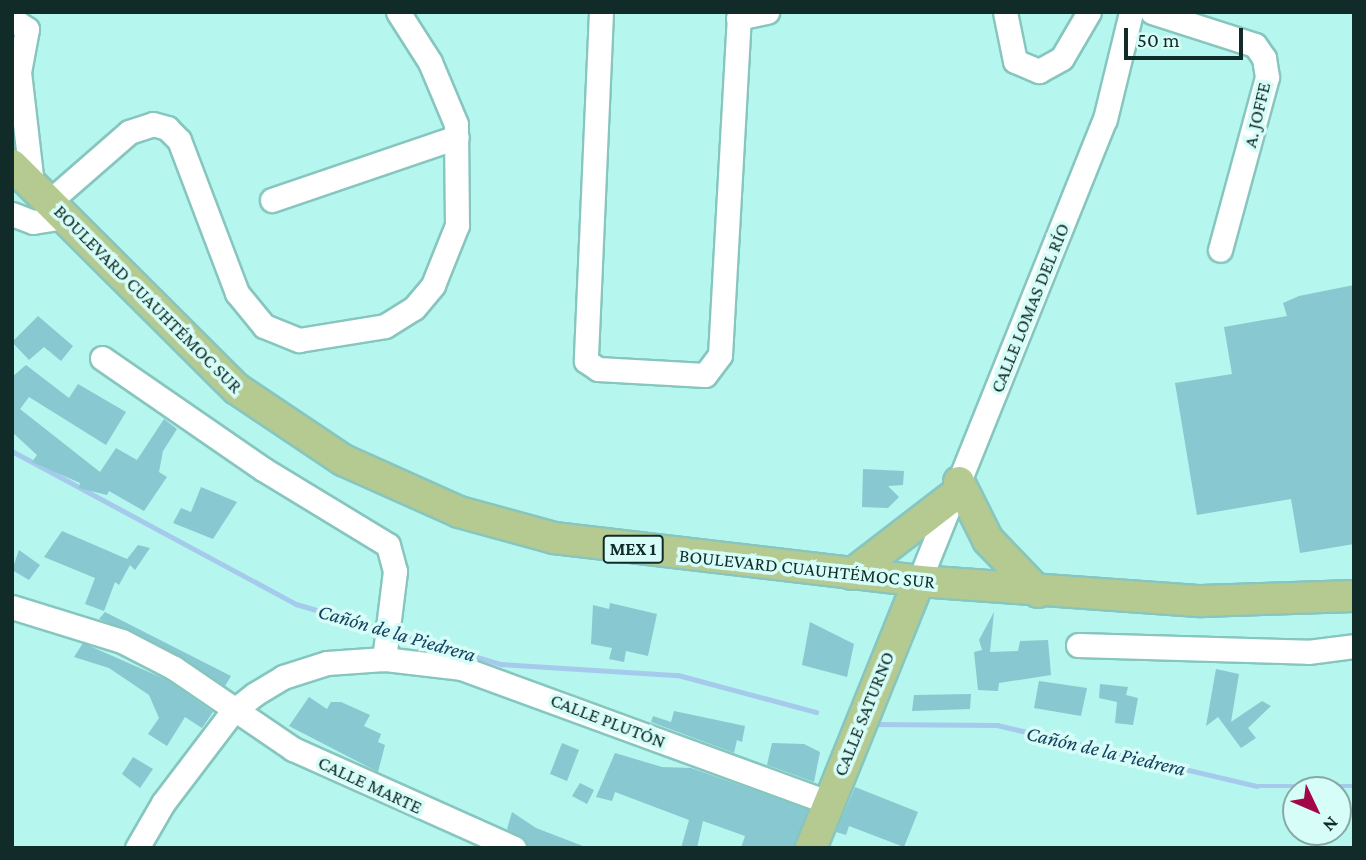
<!DOCTYPE html>
<meta charset="utf-8">
<style>
body{margin:0}
#map{position:relative;width:1366px;height:860px;overflow:hidden;background:#b5f6ee;font-family:"Crimson Pro",serif}
div>[style]{position:absolute}
[style*='--x']{left:calc(var(--x)*1px);top:calc(var(--y)*1px);width:calc(var(--w)*1px);rotate:calc(var(--a)*1deg)}
.stream>*{height:4.5px;margin:-2.25px;padding:0 2.25px;transform-origin:2.25px;border-radius:2.25px;background:#a5caec}
.building>*{inset:0;background:#88c8d1}
.roads{filter:drop-shadow(2px 0 #87c6bf) drop-shadow(-2px 0 #87c6bf) drop-shadow(0 2px #87c6bf) drop-shadow(0 -2px #87c6bf)}
.minor>*{height:23px;margin:-11.5px;padding:0 11.5px;transform-origin:11.5px;border-radius:11.5px;background:#fff}
.major>*{height:30px;margin:-15px;padding:0 15px;transform-origin:15px;border-radius:15px;background:#b5ca90}
span{translate:-50% -50%;white-space:nowrap;text-align:center;line-height:1.15;-webkit-text-stroke:7px #d7fdf8;paint-order:stroke}
.shield-label span{padding:2px 5px;background:#d7fdf8;border:2px solid;border-radius:5px;-webkit-text-stroke-width:0}
.shield-label{font-size:18px;color:#102b28;font-weight:700}
.street-label{font-size:19px;color:#102b28}
.water-label{font-size:21px;color:#143e5f;font-style:italic}
.frame{position:absolute;inset:0;border:14px solid #102b28;pointer-events:none}
.north{position:absolute;left:1282px;top:776px;width:70px;height:70px;box-sizing:border-box;background:#d7fdf8;border:2px solid #87a9a5;border-radius:50%;rotate:134deg;font-size:19px;font-weight:700;line-height:28px;text-align:center;color:#102b28}
.north::after{content:'';display:block;margin:auto;width:24px;height:32px;background:#a20847;clip-path:polygon(50% 0,100% 100%,50% 72%,0 100%)}
.scale{position:absolute;left:1124px;top:28px;width:119px;height:32px;box-sizing:border-box;border:4px solid #102b28;border-top:0;padding-left:9px;font-size:21px;line-height:24px;white-space:nowrap;color:#102b28;-webkit-text-stroke:5px #d7fdf8;paint-order:stroke}
</style>
<div id="map">
<div class="stream">
<i style="--x:12;--y:451;--w:323;--a:28.3"></i>
<i style="--x:296;--y:604;--w:90;--a:16.2"></i>
<i style="--x:394;--y:632;--w:112;--a:16.7"></i>
<i style="--x:501;--y:664;--w:177;--a:3.6"></i>
<i style="--x:678;--y:675;--w:143;--a:15"></i>
<i style="--x:872;--y:724;--w:125;--a:0.5"></i>
<i style="--x:997;--y:725;--w:267;--a:13.2"></i>
<i style="--x:1257;--y:786;--w:97;--a:0"></i>
</div>
<div class="building">
<i style="clip-path:polygon(1354px 285px,1354px 544px,1300px 553px,1291px 499px,1197px 515px,1175px 383px,1232px 374px,1224px 327px,1287px 316px,1283px 303px,1299px 296px)"></i>
<i style="clip-path:polygon(38px 316px,73px 346px,61px 361px,44px 347px,29px 360px,12px 342px)"></i>
<i style="clip-path:polygon(26px 365px,69px 398px,78px 384px,126px 412px,106px 445px,29px 397px,20px 409px,100px 472px,116px 448px,137px 460px,164px 419px,177px 429px,163px 451px,159px 472px,167px 477px,144px 511px,109px 491px,107px 495px,79px 488px,80px 483px,32px 462px,37px 455px,12px 432px,12px 377px)"></i>
<i style="clip-path:polygon(863px 469px,904px 471px,903px 485px,888px 486px,899px 497px,888px 508px,862px 507px)"></i>
<i style="clip-path:polygon(201px 487px,237px 502px,213px 539px,173px 523px,181px 508px,191px 512px)"></i>
<i style="clip-path:polygon(62px 531px,127px 559px,138px 545px,150px 548px,135px 570px,130px 565px,119px 585px,115px 582px,104px 611px,85px 604px,95px 578px,44px 557px)"></i>
<i style="clip-path:polygon(19px 550px,40px 565px,29px 580px,12px 570px)"></i>
<i style="clip-path:polygon(610px 603px,657px 614px,648px 656px,626px 651px,624px 662px,609px 659px,612px 648px,591px 644px,593px 605px,609px 609px)"></i>
<i style="clip-path:polygon(105px 612px,231px 676px,225px 686px,180px 656px,99px 619px)"></i>
<i style="clip-path:polygon(994px 612px,990px 652px,1018px 651px,1020px 641px,1048px 640px,1051px 675px,999px 683px,998px 691px,978px 690px,974px 652px,982px 650px,979px 640px)"></i>
<i style="clip-path:polygon(810px 622px,854px 644px,847px 677px,802px 665px)"></i>
<i style="clip-path:polygon(83px 643px,167px 680px,213px 712px,202px 728px,185px 717px,167px 746px,148px 734px,159px 718px,149px 695px,109px 668px,74px 657px)"></i>
<i style="clip-path:polygon(1216px 669px,1239px 674px,1231px 722px,1262px 701px,1271px 706px,1248px 728px,1256px 738px,1241px 748px,1218px 717px,1206px 726px)"></i>
<i style="clip-path:polygon(1039px 681px,1087px 688px,1081px 716px,1034px 708px)"></i>
<i style="clip-path:polygon(1100px 684px,1128px 687px,1126px 695px,1138px 698px,1133px 725px,1115px 723px,1117px 702px,1099px 698px)"></i>
<i style="clip-path:polygon(971px 694px,970px 709px,912px 711px,914px 695px)"></i>
<i style="clip-path:polygon(309px 697px,327px 709px,331px 702px,341px 702px,370px 715px,364px 726px,381px 734px,378px 742px,385px 745px,378px 772px,289px 726px)"></i>
<i style="clip-path:polygon(674px 711px,745px 726px,742px 742px,737px 740px,734px 753px,651px 722px,653px 716px,671px 722px)"></i>
<i style="clip-path:polygon(562px 743px,579px 750px,567px 781px,550px 774px)"></i>
<i style="clip-path:polygon(772px 743px,804px 744px,820px 752px,814px 782px,767px 765px)"></i>
<i style="clip-path:polygon(615px 753px,662px 767px,691px 768px,808px 809px,794px 848px,741px 848px,745px 836px,703px 821px,697px 848px,681px 848px,689px 820px,615px 792px,612px 801px,596px 797px)"></i>
<i style="clip-path:polygon(133px 757px,153px 769px,140px 788px,122px 774px)"></i>
<i style="clip-path:polygon(580px 783px,594px 790px,587px 804px,572px 796px)"></i>
<i style="clip-path:polygon(855px 787px,918px 812px,904px 847px,849px 826px,846px 835px,836px 832px)"></i>
<i style="clip-path:polygon(512px 812px,536px 828px,588px 848px,531px 848px,507px 829px)"></i>
</div>
<div class="roads">
<div class="minor">
<i style="--x:601;--y:12;--w:349;--a:92.5"></i>
<i style="--x:586;--y:361;--w:14;--a:34"></i>
<i style="--x:598;--y:369;--w:107;--a:3.2"></i>
<i style="--x:705;--y:375;--w:25;--a:-53"></i>
<i style="--x:720;--y:355;--w:344;--a:-86.8"></i>
<i style="--x:1005;--y:12;--w:50;--a:78.5"></i>
<i style="--x:1015;--y:61;--w:26;--a:23"></i>
<i style="--x:1039;--y:71;--w:26;--a:-29"></i>
<i style="--x:1062;--y:58;--w:53;--a:-59.6"></i>
<i style="--x:1152;--y:12;--w:108;--a:17.8"></i>
<i style="--x:1255;--y:45;--w:16;--a:55"></i>
<i style="--x:1264;--y:58;--w:19;--a:81"></i>
<i style="--x:1267;--y:77;--w:179;--a:105.2"></i>
<i style="--x:738;--y:18;--w:30;--a:-12"></i>
<i style="--x:12;--y:19;--w:18;--a:34"></i>
<i style="--x:27;--y:29;--w:44;--a:100.5"></i>
<i style="--x:19;--y:72;--w:113;--a:83.4"></i>
<i style="--x:272;--y:200;--w:195;--a:-18.8"></i>
<i style="--x:50;--y:201;--w:105;--a:-41.1"></i>
<i style="--x:129;--y:132;--w:25;--a:-18"></i>
<i style="--x:153;--y:124;--w:15;--a:16"></i>
<i style="--x:167;--y:128;--w:17;--a:45"></i>
<i style="--x:179;--y:140;--w:164;--a:69.2"></i>
<i style="--x:237;--y:293;--w:43;--a:50.7"></i>
<i style="--x:264;--y:326;--w:38;--a:22"></i>
<i style="--x:299;--y:340;--w:87;--a:-9.2"></i>
<i style="--x:385;--y:326;--w:34;--a:-32"></i>
<i style="--x:414;--y:308;--w:30;--a:-50"></i>
<i style="--x:433;--y:285;--w:65;--a:-68.2"></i>
<i style="--x:457;--y:225;--w:101;--a:-90.6"></i>
<i style="--x:456;--y:124;--w:67;--a:-112.8"></i>
<i style="--x:430;--y:62;--w:59;--a:-122.6"></i>
<i style="--x:12;--y:214;--w:22;--a:21"></i>
<i style="--x:33;--y:222;--w:32;--a:-9"></i>
<i style="--x:102;--y:358;--w:196;--a:34.6"></i>
<i style="--x:263;--y:469;--w:146;--a:31.3"></i>
<i style="--x:388;--y:545;--w:27;--a:75"></i>
<i style="--x:395;--y:571;--w:89;--a:97.1"></i>
<i style="--x:919;--y:581;--w:498;--a:-68.1"></i>
<i style="--x:1105;--y:119;--w:110;--a:-76.3"></i>
<i style="--x:12;--y:607;--w:115;--a:17.2"></i>
<i style="--x:122;--y:641;--w:59;--a:27.4"></i>
<i style="--x:174;--y:668;--w:144;--a:34.2"></i>
<i style="--x:293;--y:749;--w:242;--a:24.1"></i>
<i style="--x:1078;--y:645;--w:230;--a:1.7"></i>
<i style="--x:1308;--y:652;--w:46;--a:-7.4"></i>
<i style="--x:137;--y:848;--w:52;--a:-60"></i>
<i style="--x:163;--y:803;--w:114;--a:-52.8"></i>
<i style="--x:232;--y:712;--w:29;--a:-38"></i>
<i style="--x:255;--y:694;--w:33;--a:-31"></i>
<i style="--x:283;--y:677;--w:46;--a:-17.7"></i>
<i style="--x:327;--y:663;--w:57;--a:-4"></i>
<i style="--x:384;--y:659;--w:78;--a:6.7"></i>
<i style="--x:461;--y:668;--w:391;--a:20.1"></i>
</div>
<div class="major">
<i style="--x:12;--y:165;--w:317;--a:44.9"></i>
<i style="--x:237;--y:389;--w:128;--a:33.8"></i>
<i style="--x:343;--y:460;--w:127;--a:24.1"></i>
<i style="--x:459;--y:512;--w:98;--a:15.3"></i>
<i style="--x:554;--y:538;--w:368;--a:6.7"></i>
<i style="--x:919;--y:581;--w:283;--a:4.1"></i>
<i style="--x:1201;--y:601;--w:153;--a:-1.9"></i>
<i style="--x:959;--y:482;--w:65;--a:63.4"></i>
<i style="--x:988;--y:540;--w:72;--a:46.1"></i>
<i style="--x:852;--y:574;--w:126;--a:-37.6"></i>
<i style="--x:811;--y:848;--w:288;--a:-68"></i>
</div>
</div>
<div class="shield-label">
<span style="left:633px;top:549px">MEX 1</span>
</div>
<div class="street-label">
<span style="left:1257px;top:115px;rotate:-77deg">A. JOFFE</span>
<span style="left:148px;top:299px;rotate:45deg">BOULEVARD CUAUHTÉMOC SUR</span>
<span style="left:1030px;top:308px;rotate:-68deg">CALLE LOMAS DEL RÍO</span>
<span style="left:807px;top:569px;rotate:6deg">BOULEVARD CUAUHTÉMOC SUR</span>
<span style="left:864px;top:714px;rotate:-68deg">CALLE SATURNO</span>
<span style="left:608px;top:721px;rotate:21deg">CALLE PLUTÓN</span>
<span style="left:370px;top:785px;rotate:25deg">CALLE MARTE</span>
</div>
<div class="water-label">
<span style="left:397px;top:633px;rotate:16deg">Cañón de la Piedrera</span>
<span style="left:1106px;top:751px;rotate:13deg">Cañón de la Piedrera</span>
</div>
<div class="frame"></div>
<div class="north">N</div>
<div class="scale">50 m</div>
</div>
